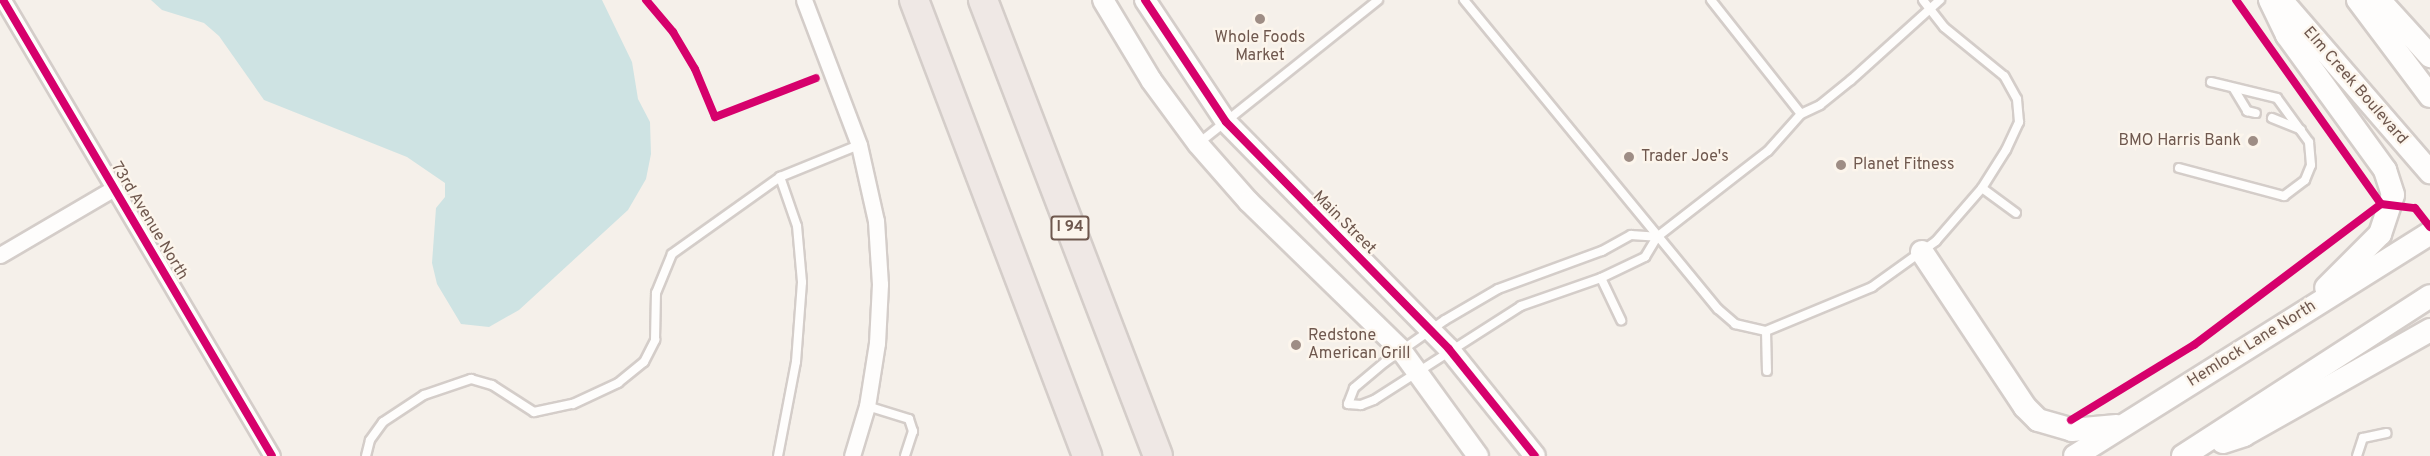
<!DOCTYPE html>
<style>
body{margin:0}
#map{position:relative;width:2430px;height:456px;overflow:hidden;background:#f5f0ea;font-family:Overpass,sans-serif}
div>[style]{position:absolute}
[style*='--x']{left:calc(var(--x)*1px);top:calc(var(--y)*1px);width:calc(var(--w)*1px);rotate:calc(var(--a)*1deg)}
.water>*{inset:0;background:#cee3e3}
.roads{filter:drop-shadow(2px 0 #d4cdc9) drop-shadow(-2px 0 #d4cdc9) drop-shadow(0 2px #d4cdc9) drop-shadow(0 -2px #d4cdc9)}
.service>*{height:8px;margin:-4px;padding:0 4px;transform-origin:4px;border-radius:4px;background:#fefdfc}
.minor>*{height:15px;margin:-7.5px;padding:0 7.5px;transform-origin:7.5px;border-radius:7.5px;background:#fefdfc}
.tertiary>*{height:20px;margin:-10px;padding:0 10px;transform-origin:10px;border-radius:10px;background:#fefdfc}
.secondary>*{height:22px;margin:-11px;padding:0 11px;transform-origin:11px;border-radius:11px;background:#fefdfc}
.motorway>*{height:28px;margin:-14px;padding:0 14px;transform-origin:14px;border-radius:14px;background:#efe8e5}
.cycleway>*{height:8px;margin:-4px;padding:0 4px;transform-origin:4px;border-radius:4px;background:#d6006c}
.dots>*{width:16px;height:16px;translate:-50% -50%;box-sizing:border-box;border:3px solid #fcf5ec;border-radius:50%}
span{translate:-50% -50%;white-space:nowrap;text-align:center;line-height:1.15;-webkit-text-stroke:4.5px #fcf5ec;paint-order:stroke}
.shield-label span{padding:2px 4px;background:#fcf5ec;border:2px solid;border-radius:4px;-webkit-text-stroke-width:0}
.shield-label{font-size:15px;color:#6f584e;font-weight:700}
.poi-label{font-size:16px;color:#6f584e}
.right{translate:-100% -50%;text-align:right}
.left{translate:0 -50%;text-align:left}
.street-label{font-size:16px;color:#6f584e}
</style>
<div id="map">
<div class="water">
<i style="clip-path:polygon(151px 0,602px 0,632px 62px,638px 99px,650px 122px,651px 154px,646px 179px,628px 210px,519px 310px,489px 327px,461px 324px,437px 284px,432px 263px,436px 208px,445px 197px,445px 183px,407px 157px,264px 100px,219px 36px,204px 23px,162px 10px)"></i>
</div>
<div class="roads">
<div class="service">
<i style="--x:1464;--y:0;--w:400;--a:50.6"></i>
<i style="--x:1718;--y:309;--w:23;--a:41"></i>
<i style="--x:1735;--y:324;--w:32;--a:13"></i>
<i style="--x:1766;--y:331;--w:115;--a:-22.5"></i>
<i style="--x:1872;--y:287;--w:79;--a:-35.7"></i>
<i style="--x:1936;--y:241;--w:70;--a:-49"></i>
<i style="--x:1982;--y:188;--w:45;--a:-57.7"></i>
<i style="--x:2006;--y:150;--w:31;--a:-65"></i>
<i style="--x:2019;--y:122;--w:23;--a:-95"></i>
<i style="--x:2017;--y:99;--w:26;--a:-119"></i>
<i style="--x:2004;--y:76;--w:77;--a:-140.8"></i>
<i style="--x:1944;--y:27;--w:34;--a:-128"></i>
<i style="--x:1711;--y:0;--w:145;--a:51.7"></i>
<i style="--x:2234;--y:89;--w:26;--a:59"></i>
<i style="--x:2247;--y:111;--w:9;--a:13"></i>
<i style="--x:2272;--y:118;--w:31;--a:22"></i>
<i style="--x:1199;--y:143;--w:229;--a:-38.6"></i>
<i style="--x:2179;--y:168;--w:109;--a:14.9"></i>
<i style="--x:2284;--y:196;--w:26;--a:-37"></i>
<i style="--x:2305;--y:180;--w:16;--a:-68"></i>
<i style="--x:2311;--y:165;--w:23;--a:-95"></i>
<i style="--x:2309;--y:142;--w:54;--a:-126"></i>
<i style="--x:2277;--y:98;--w:68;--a:-166.4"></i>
<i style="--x:1982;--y:188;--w:42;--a:36.3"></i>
<i style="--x:1631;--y:235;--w:26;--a:4"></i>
<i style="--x:1657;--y:237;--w:23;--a:121"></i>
<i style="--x:1645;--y:257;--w:49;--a:154.5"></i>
<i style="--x:1601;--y:278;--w:85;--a:160.7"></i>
<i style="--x:1521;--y:306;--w:174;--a:147.4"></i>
<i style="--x:1374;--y:400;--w:14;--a:159"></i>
<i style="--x:1361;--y:405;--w:13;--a:-176"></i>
<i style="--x:1348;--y:404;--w:17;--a:-69"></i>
<i style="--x:1354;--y:388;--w:40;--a:-40"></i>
<i style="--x:1385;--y:362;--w:73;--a:-35"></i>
<i style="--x:1445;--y:320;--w:61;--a:-30.3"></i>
<i style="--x:1498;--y:289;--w:111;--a:-20.1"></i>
<i style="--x:1602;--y:251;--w:33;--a:-29"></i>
<i style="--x:1657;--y:237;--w:140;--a:-37.8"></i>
<i style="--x:1768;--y:151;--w:50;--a:-48.3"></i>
<i style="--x:1801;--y:114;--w:21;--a:-25"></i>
<i style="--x:1820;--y:105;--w:40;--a:-39"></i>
<i style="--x:1851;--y:80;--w:120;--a:-42"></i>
<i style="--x:1601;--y:278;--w:47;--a:64.5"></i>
<i style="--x:1766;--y:331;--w:40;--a:88.6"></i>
<i style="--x:867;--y:406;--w:44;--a:17.2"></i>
<i style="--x:909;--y:419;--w:13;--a:72"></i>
<i style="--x:913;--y:431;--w:26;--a:108"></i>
<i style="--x:366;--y:456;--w:16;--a:-76"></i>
<i style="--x:370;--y:440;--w:22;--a:-54"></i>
<i style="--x:383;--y:422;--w:49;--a:-33.4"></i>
<i style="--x:424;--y:395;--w:50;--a:-18.8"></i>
<i style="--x:471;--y:379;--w:22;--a:16"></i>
<i style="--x:492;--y:385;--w:50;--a:32.7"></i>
<i style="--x:534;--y:412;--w:40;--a:-12"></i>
<i style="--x:573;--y:404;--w:50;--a:-25"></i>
<i style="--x:618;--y:383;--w:33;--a:-39"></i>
<i style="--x:644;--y:362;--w:25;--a:-63"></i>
<i style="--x:655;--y:340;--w:47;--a:-88.8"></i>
<i style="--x:656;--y:293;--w:42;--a:-67.7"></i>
<i style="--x:672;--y:254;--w:133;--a:-35.5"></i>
<i style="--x:778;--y:456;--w:96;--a:-79.2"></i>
<i style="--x:796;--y:362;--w:80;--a:-85.7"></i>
<i style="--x:802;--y:282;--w:56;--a:-95.1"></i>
<i style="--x:797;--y:226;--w:52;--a:-109.1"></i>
<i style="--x:780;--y:177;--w:85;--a:-22.1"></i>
<i style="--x:2357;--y:456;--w:19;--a:-72"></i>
<i style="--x:2363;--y:438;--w:24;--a:-12"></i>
</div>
<div class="minor">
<i style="--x:3;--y:0;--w:529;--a:59.46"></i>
<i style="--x:804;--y:0;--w:155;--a:69.2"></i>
<i style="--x:859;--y:145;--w:78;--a:77.4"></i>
<i style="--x:876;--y:221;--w:63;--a:86.4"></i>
<i style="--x:880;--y:284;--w:59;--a:92.9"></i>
<i style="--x:877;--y:343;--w:64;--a:99"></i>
<i style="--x:867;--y:406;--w:52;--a:106.7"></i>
<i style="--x:0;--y:255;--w:132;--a:-30.4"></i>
</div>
<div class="tertiary">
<i style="--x:1103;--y:0;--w:93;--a:59"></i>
<i style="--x:1151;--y:80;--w:79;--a:53.7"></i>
<i style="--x:1198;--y:144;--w:77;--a:48.7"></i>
<i style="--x:1249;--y:202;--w:212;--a:44.2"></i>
<i style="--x:1401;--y:350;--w:131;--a:54"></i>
<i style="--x:1145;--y:0;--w:146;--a:56.4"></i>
<i style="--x:1226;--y:122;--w:318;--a:45.5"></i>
<i style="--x:1449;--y:349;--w:137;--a:51.2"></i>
</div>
<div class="secondary">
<i style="--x:2270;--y:0;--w:39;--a:64"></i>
<i style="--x:2287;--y:35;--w:167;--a:54"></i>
<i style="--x:2385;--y:170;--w:26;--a:72"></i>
<i style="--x:2393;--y:195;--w:41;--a:108.4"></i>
<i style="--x:2380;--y:234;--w:76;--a:135"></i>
<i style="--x:2281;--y:0;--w:228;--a:49.1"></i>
<i style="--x:2358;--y:0;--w:120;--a:53.1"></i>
<i style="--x:2379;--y:0;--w:76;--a:47.7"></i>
<i style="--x:1922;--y:252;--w:186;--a:56.4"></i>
<i style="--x:2025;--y:407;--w:18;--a:45"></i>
<i style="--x:2038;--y:420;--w:35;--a:16"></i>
<i style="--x:2072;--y:430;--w:45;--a:-5.1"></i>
<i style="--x:2223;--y:442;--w:22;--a:-18"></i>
<i style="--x:2244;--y:435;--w:214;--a:-29.4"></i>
<i style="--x:2075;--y:456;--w:419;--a:-32.1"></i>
<i style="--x:2183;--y:456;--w:294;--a:-32.9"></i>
</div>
<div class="motorway">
<i style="--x:914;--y:0;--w:488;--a:69.2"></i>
<i style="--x:983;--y:0;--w:488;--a:69"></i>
</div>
</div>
<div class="cycleway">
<i style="--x:3;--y:0;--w:529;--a:59.46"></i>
<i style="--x:646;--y:0;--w:42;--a:49.8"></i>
<i style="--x:673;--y:32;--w:43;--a:59.3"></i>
<i style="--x:695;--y:69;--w:52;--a:67.4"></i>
<i style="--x:715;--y:117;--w:108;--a:-21.1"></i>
<i style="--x:1145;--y:0;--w:146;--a:56.4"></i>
<i style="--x:1226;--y:122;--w:318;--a:45.5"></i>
<i style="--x:1449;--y:349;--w:137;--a:51.2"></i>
<i style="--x:2236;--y:0;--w:250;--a:54.6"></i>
<i style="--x:2381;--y:204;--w:34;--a:7"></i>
<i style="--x:2415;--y:208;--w:24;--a:52"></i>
<i style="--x:2071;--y:420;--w:144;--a:-31.4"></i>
<i style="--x:2194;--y:345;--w:234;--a:-37"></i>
</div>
<div class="dots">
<i style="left:1260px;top:19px;background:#9e8d85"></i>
<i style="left:2253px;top:141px;background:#9e8d85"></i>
<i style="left:1629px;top:157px;background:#9e8d85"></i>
<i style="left:1841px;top:165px;background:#9e8d85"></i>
<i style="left:1296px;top:345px;background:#9e8d85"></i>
</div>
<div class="shield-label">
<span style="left:1070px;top:228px">I 94</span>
</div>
<div class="poi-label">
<span style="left:1260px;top:47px">Whole Foods<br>Market</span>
<span class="right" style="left:2241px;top:141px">BMO Harris Bank</span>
<span class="left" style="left:1641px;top:157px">Trader Joe's</span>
<span class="left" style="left:1853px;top:165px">Planet Fitness</span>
<span class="left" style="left:1308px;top:345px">Redstone<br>American Grill</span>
</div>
<div class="street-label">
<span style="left:2355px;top:86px;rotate:49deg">Elm Creek Boulevard</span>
<span style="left:149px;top:221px;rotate:59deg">73rd Avenue North</span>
<span style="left:1344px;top:223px;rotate:45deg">Main Street</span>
<span style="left:2252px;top:344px;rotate:-32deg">Hemlock Lane North</span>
</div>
</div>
